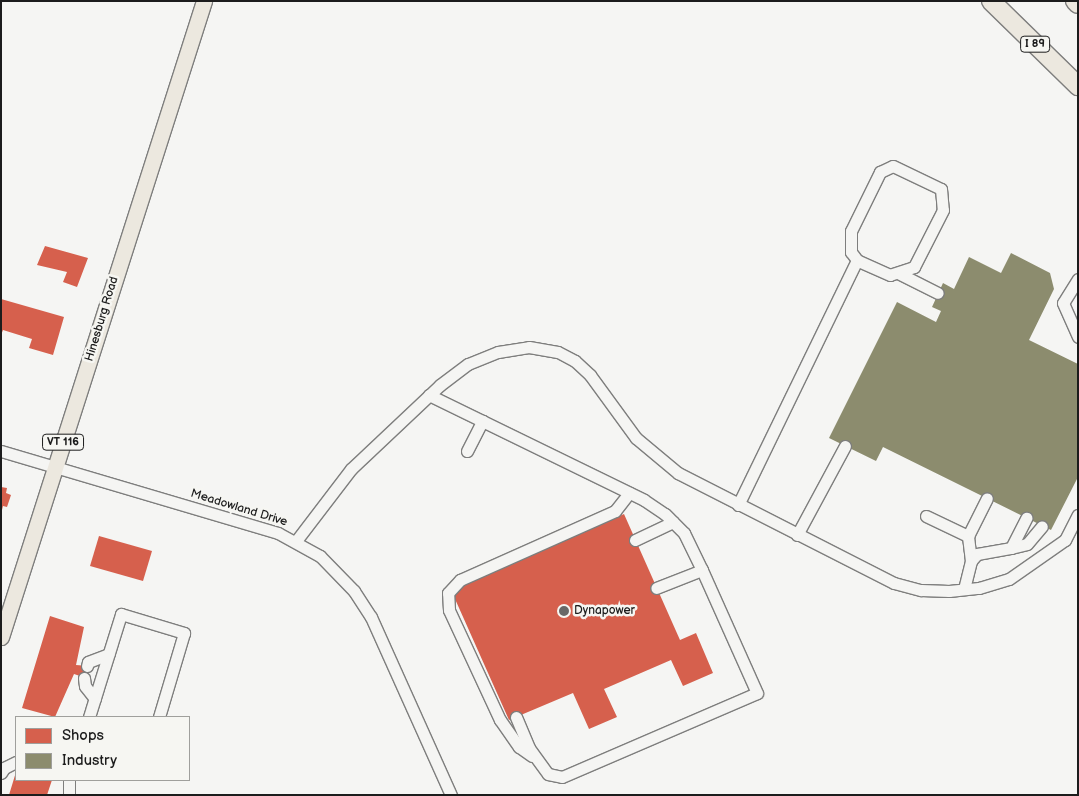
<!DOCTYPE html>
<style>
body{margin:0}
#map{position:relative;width:1079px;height:796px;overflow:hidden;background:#f5f5f3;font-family:"Balsamiq Sans",sans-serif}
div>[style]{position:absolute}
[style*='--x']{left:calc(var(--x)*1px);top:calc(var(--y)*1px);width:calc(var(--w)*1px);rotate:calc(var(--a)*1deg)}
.shops>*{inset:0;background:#d6604d}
.industry>*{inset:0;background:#8c8c6e}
.roads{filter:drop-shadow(1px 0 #7e7e7d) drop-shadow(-1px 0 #7e7e7d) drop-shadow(0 1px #7e7e7d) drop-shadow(0 -1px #7e7e7d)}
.minor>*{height:11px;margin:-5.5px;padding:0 5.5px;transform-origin:5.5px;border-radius:5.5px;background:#f5f5f3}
.major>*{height:15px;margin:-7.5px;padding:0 7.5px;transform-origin:7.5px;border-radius:7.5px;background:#ece8df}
.highway>*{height:18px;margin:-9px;padding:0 9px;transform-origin:9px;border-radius:9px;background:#ece8df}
.dots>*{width:14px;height:14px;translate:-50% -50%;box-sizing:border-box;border:2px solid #f6f6f2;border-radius:50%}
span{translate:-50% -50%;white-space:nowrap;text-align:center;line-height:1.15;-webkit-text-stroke:5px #f6f6f2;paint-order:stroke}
.shield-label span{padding:1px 4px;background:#f6f6f2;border:1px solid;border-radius:4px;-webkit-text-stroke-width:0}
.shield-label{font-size:11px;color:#1c1c1c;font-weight:700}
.street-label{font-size:12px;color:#1c1c1c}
.poi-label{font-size:12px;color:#1c1c1c}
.left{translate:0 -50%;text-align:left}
.frame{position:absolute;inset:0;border:2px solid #1c1c1c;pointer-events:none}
.legend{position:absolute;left:15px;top:716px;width:175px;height:65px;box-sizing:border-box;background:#f6f6f2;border:1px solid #9f9f9c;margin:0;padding:6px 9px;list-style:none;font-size:15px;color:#1c1c1c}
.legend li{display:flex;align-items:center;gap:10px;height:25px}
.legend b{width:25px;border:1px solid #9f9f9c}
</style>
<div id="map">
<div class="shops">
<i style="clip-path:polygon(45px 246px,88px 258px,77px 287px,63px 282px,67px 272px,37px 265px)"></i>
<i style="clip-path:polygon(1px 299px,64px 317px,53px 355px,29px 348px,32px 339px,3px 330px,1px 335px)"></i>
<i style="clip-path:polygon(1px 487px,7px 488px,6px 493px,11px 495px,7px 507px,3px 506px,2px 510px)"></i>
<i style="clip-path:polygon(624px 514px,680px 640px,696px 633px,713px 673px,683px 686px,671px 660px,604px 689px,617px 717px,589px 729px,573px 693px,509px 720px,451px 590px)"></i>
<i style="clip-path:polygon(99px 536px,152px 551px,143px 581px,90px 566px)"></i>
<i style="clip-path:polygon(50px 616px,84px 627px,76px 665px,89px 666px,86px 678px,74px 674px,55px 717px,22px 708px)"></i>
<i style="clip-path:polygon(16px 772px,16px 780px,52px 780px,47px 795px,9px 795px)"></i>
</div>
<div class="industry">
<i style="clip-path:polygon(1011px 253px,1050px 273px,1054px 289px,1029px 340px,1078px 364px,1078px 477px,1051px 530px,883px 447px,876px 461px,829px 438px,897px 302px,936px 322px,941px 311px,932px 307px,943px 283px,954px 289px,969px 257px,1001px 273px)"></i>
</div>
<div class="roads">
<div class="minor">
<i style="--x:893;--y:166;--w:53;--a:25.6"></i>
<i style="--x:941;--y:189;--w:21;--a:85"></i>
<i style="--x:943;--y:210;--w:64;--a:117"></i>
<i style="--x:914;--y:267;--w:25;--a:162"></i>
<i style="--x:890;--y:275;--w:36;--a:-156"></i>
<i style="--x:857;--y:260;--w:10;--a:-127"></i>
<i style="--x:851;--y:252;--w:21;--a:-90"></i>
<i style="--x:851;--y:231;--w:66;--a:-63.8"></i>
<i style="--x:880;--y:172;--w:14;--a:-25"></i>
<i style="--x:900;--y:274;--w:42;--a:26.6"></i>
<i style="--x:1078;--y:279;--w:28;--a:122"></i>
<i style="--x:1063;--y:303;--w:37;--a:66"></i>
<i style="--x:429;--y:395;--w:239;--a:26"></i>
<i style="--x:644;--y:500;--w:25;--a:34"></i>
<i style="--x:665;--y:514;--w:27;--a:45"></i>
<i style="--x:684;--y:533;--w:41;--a:64.1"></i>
<i style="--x:702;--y:570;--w:49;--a:158.6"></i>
<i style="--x:1;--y:451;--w:289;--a:16.5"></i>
<i style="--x:278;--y:533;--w:48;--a:28.7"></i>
<i style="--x:320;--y:556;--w:49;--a:45.8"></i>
<i style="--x:354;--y:591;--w:31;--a:57"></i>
<i style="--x:371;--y:617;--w:195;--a:65.8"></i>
<i style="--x:467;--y:451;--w:34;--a:-63"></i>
<i style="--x:738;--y:505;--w:272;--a:-64.1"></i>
<i style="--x:926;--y:516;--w:47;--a:25.5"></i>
<i style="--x:797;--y:535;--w:101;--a:-61.7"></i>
<i style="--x:635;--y:540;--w:42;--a:-25.3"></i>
<i style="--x:296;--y:541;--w:91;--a:-52.6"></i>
<i style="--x:351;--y:469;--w:122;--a:-43.3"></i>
<i style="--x:440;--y:385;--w:35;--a:-37"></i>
<i style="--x:468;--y:364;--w:32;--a:-22"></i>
<i style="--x:498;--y:352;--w:31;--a:-9"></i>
<i style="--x:529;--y:347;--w:29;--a:10"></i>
<i style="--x:558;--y:352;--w:19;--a:28"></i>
<i style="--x:575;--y:361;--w:21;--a:43"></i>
<i style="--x:590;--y:375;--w:78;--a:53.9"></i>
<i style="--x:636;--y:438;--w:55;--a:39.8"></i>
<i style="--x:678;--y:473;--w:242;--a:27"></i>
<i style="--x:894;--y:583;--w:28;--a:15"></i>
<i style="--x:921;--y:590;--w:28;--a:2"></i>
<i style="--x:949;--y:591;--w:30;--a:-6"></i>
<i style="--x:979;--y:588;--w:31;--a:-17"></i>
<i style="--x:1009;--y:579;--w:68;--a:-34.9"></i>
<i style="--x:1065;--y:540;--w:28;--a:-63"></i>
<i style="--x:1011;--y:548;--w:16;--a:-14"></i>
<i style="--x:1027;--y:544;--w:23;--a:-50"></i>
<i style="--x:971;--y:561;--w:25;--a:-97"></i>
<i style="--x:968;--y:536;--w:42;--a:-63.4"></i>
<i style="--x:964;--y:589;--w:29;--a:-76"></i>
<i style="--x:971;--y:561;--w:9;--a:-49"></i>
<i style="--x:977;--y:554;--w:35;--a:-10"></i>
<i style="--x:1011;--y:548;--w:34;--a:-63"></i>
<i style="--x:87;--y:666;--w:4;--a:-76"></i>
<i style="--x:88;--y:662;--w:22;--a:-21"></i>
<i style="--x:84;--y:678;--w:8;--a:83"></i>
<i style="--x:85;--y:686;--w:16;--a:52"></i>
<i style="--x:89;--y:717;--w:108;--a:-72.7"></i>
<i style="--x:121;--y:614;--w:66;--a:16.8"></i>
<i style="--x:184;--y:633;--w:88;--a:106.6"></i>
<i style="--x:516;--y:717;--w:34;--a:67"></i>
<i style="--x:529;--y:748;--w:32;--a:54"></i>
<i style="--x:548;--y:774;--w:14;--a:12"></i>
<i style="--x:562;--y:777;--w:212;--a:-23.3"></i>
<i style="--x:757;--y:693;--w:135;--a:-114.1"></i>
<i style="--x:532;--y:756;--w:16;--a:-145"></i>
<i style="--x:519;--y:747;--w:33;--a:-125"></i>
<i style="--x:500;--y:720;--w:121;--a:-114.9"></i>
<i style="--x:449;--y:610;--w:17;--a:-93"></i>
<i style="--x:448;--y:593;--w:18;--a:-47"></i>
<i style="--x:460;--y:580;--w:170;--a:-24"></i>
<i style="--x:615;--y:511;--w:23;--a:-52"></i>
<i style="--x:1;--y:773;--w:6;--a:-59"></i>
<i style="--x:4;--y:768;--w:13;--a:-27"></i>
<i style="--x:69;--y:780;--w:15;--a:90"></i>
</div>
<div class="major">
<i style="--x:1;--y:637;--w:668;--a:-72.3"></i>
</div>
<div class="highway">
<i style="--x:991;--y:1;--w:122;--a:44.3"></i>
<i style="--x:1075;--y:1;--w:4;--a:45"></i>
</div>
</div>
<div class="dots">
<i style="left:564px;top:611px;background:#686867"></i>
</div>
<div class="shield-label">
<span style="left:1035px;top:44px">I 89</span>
<span style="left:63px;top:442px">VT 116</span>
</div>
<div class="street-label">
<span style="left:102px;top:319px;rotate:-73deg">Hinesburg Road</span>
<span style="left:239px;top:508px;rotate:17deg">Meadowland Drive</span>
</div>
<div class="poi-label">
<span class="left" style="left:574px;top:611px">Dynapower</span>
</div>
<div class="frame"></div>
<ul class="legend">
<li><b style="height:14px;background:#d6604d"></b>Shops</li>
<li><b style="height:14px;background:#8c8c6e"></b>Industry</li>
</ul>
</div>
